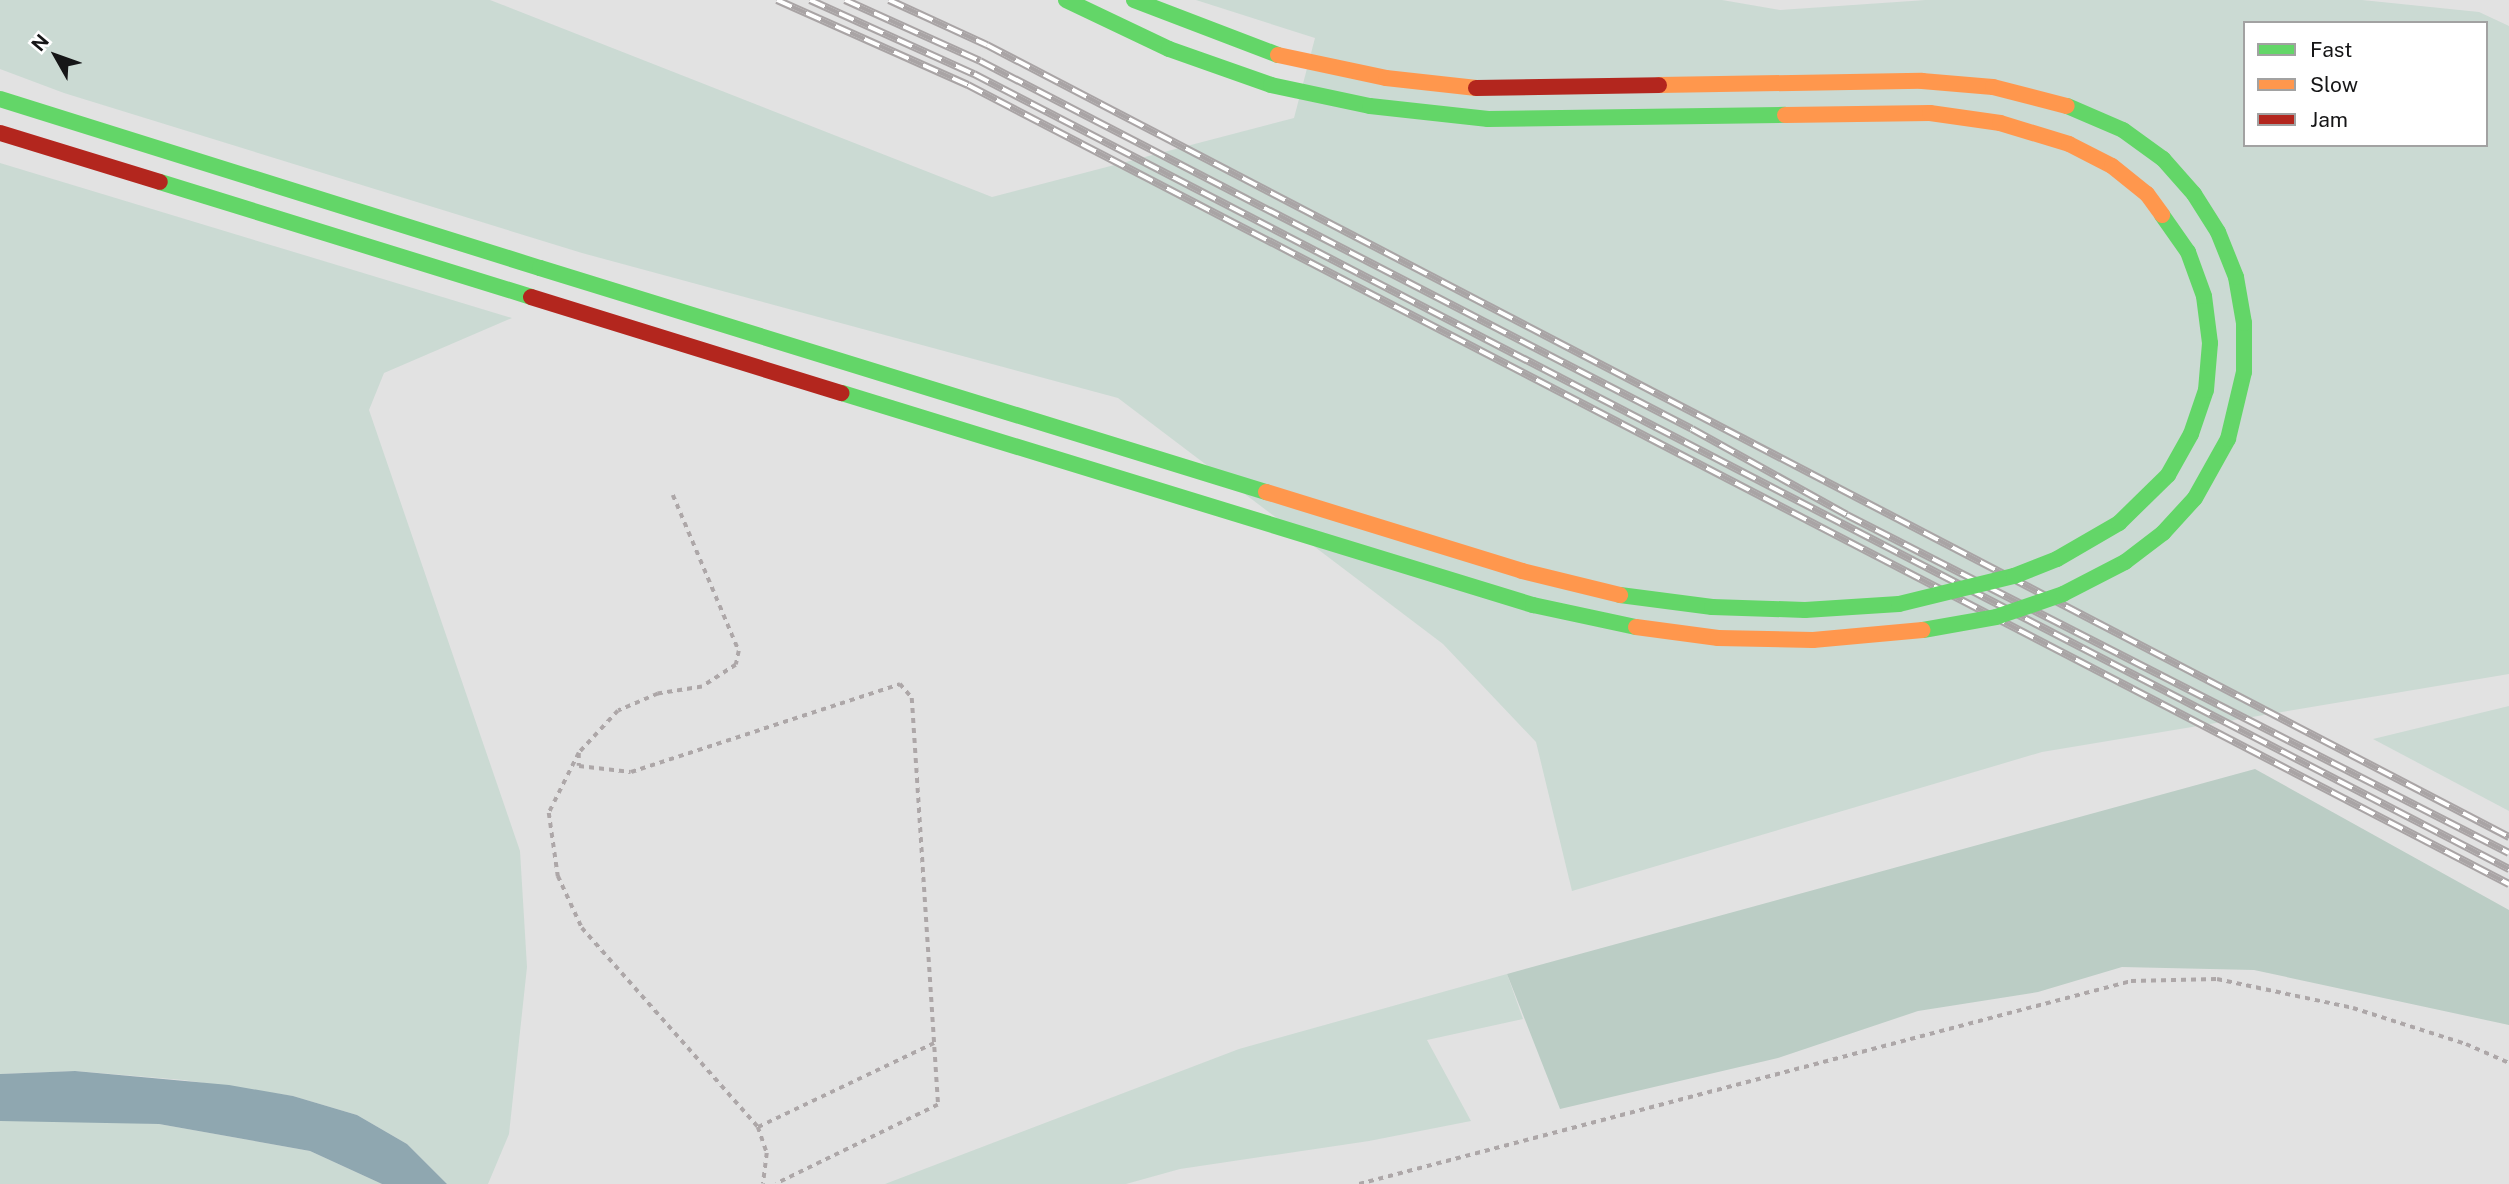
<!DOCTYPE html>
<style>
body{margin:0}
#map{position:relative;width:2509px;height:1184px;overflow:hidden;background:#e2e2e2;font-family:"Public Sans",sans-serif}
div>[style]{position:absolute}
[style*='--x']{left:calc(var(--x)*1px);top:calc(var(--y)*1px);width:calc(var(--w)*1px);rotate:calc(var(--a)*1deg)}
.green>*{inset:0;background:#cbdad3}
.forest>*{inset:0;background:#bbcdc5}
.water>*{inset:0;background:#8fa7b0}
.path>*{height:3.5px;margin-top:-1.75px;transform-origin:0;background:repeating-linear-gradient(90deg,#ada7a8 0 5px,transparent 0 10px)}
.fast>*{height:16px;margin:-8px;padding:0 8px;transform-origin:8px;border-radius:8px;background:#63d668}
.jam>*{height:16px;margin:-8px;padding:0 8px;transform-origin:8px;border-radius:8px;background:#b3261e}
.rail>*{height:8px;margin-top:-4px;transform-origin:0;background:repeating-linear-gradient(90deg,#fff 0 16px,#a9a4a5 0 32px);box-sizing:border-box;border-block:2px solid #a9a4a5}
.fast-bridge>*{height:16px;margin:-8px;padding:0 8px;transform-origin:8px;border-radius:8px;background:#63d668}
.slow-bridge>*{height:16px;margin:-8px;padding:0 8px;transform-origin:8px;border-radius:8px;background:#ff974d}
.jam-bridge>*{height:16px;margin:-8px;padding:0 8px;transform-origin:8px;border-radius:8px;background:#b3261e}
span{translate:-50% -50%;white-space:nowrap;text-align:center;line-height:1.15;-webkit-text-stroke:6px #fff;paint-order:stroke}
.legend{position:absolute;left:2243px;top:21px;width:245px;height:126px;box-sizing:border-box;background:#fff;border:2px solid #a2a2a2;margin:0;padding:9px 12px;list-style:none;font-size:21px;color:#161617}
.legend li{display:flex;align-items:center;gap:14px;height:35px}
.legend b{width:35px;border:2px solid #a2a2a2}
.north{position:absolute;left:21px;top:21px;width:70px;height:70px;-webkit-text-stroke:5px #fff;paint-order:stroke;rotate:310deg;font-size:19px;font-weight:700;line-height:28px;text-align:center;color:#161617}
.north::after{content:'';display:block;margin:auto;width:24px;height:32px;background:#161617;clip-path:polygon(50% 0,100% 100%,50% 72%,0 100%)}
</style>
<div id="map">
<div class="green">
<i style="clip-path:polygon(evenodd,0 0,490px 0,992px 197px,1294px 118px,1315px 38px,1196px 0,1722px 0,1780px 10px,1926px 0,2362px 0,2479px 12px,2509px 26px,2509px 674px,2042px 752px,1572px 891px,1536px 742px,1443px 644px,1118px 398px,582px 253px,64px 93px,0 69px,0 0,2245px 23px,2486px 23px,2486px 145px,2245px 145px,2245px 23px)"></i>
<i style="clip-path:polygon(0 163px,512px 318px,384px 373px,369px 410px,520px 851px,527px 967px,509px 1134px,488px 1184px,447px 1184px,407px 1144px,357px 1115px,293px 1096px,183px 1080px,75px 1071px,0 1074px)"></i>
<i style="clip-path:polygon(2509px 706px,2509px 811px,2373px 739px)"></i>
<i style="clip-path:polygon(1507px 974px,1523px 1019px,1427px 1040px,1471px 1121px,1369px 1141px,1180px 1169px,1126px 1184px,885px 1184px,1239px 1049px)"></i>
<i style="clip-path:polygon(86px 1120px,159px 1124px,310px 1151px,382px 1184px,0 1184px,0 1121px)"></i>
</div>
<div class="forest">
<i style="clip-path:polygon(2255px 769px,2509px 910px,2509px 1025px,2254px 970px,2122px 967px,2038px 992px,1918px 1011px,1778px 1058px,1560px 1109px,1507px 974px)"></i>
</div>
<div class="water">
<i style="clip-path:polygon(75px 1071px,229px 1085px,293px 1096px,357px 1115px,407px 1144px,447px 1184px,382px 1184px,310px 1151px,159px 1124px,0 1121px,0 1074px)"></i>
</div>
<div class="path">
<i style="--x:673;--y:495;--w:169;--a:67.1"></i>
<i style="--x:739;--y:651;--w:14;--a:102"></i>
<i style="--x:736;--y:665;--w:40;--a:147.1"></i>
<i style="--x:702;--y:687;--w:45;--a:171"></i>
<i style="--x:658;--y:694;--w:43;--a:157"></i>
<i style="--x:618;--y:711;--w:57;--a:132.9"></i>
<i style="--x:579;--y:753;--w:67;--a:116.6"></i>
<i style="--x:549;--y:813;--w:64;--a:81.9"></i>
<i style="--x:558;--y:876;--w:57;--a:65.2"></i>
<i style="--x:582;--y:928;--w:266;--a:48.5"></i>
<i style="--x:758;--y:1127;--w:28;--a:71"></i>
<i style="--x:767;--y:1153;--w:31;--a:97"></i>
<i style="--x:579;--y:753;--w:13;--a:90"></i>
<i style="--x:579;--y:766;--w:52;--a:6.6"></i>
<i style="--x:631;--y:772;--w:283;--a:-18.1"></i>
<i style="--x:900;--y:684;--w:18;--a:49"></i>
<i style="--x:912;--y:698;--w:408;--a:86.3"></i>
<i style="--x:938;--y:1105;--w:180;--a:154"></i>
<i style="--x:758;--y:1127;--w:195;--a:-25.5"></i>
<i style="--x:1359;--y:1184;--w:798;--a:-14.73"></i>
<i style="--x:2131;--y:981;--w:86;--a:-1.3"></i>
<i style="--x:2217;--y:979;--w:139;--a:12"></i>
<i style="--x:2353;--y:1008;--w:119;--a:17.7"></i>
<i style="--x:2466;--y:1044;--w:47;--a:23.8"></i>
</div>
<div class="fast">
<i style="--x:1066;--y:0;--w:114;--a:25.4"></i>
<i style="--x:1169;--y:49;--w:108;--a:19.4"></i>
<i style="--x:1134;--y:0;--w:154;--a:20.9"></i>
<i style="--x:0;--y:99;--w:566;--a:17.38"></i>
<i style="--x:160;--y:182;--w:388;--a:17.2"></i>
</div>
<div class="jam">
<i style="--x:0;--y:133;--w:167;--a:17"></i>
</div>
<div class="rail">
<i style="--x:777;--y:0;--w:209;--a:24"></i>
<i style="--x:968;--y:85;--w:1736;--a:27.41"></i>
<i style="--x:810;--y:0;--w:180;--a:24.3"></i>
<i style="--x:974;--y:74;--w:1729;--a:27.38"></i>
<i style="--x:845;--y:0;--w:148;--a:24.3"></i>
<i style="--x:980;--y:61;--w:801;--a:27.33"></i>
<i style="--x:1692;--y:429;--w:177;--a:29"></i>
<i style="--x:1847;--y:515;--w:743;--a:27.05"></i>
<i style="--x:889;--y:0;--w:108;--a:24.7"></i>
<i style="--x:987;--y:45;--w:1716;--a:27.49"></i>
</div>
<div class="fast-bridge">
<i style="--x:1271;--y:85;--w:101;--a:12"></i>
<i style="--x:1370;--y:106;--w:119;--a:6.3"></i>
<i style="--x:1488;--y:119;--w:297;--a:-0.8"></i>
<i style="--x:540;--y:268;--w:760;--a:17.15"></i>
<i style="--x:842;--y:393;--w:723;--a:17.06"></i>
<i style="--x:1533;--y:605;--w:105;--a:12.1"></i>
<i style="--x:1620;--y:595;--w:93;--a:7.4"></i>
<i style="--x:1712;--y:607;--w:93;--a:1.8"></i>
<i style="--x:1805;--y:610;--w:94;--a:-3.7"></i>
<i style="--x:1899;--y:604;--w:118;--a:-13.7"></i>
<i style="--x:2014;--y:576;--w:46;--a:-21.6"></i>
<i style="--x:2057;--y:559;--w:72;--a:-30.1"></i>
<i style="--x:2119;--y:523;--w:69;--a:-44.4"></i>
<i style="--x:2168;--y:475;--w:47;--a:-60.7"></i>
<i style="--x:2191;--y:434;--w:46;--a:-71.2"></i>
<i style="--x:2206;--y:390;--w:47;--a:-85.1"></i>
<i style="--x:2210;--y:343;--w:47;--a:-97.3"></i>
<i style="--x:2204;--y:296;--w:47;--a:-110"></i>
<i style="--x:2188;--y:252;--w:45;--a:-125.1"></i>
<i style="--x:1923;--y:630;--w:74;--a:-10.1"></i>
<i style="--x:1996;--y:617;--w:71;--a:-18.9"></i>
<i style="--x:2063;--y:594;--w:70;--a:-27.3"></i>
<i style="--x:2125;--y:562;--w:48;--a:-37.3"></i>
<i style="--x:2163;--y:533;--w:47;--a:-47.6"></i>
<i style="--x:2195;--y:498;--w:68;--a:-60.8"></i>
<i style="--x:2228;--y:439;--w:69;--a:-76.6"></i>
<i style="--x:2244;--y:372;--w:49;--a:-90"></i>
<i style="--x:2244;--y:323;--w:47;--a:-99.9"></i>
<i style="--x:2236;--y:277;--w:48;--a:-111.8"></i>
<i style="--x:2218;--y:232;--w:45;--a:-122.3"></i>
<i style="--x:2194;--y:194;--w:47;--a:-131.5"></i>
<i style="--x:2163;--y:159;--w:49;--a:-144.1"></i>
<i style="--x:2123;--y:130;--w:61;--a:-156.8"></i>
</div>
<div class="slow-bridge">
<i style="--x:1278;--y:55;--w:110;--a:12"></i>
<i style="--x:1386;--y:78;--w:91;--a:6.3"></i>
<i style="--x:1659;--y:85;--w:263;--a:-0.9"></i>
<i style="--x:1922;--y:81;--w:71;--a:4.8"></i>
<i style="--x:1993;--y:87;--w:76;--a:14.4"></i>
<i style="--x:1785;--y:115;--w:145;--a:-0.8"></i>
<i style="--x:1930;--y:113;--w:71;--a:8.1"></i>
<i style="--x:2000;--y:123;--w:72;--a:16.9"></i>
<i style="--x:2069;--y:144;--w:48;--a:27.1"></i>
<i style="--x:2112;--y:166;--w:45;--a:38.7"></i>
<i style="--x:2147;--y:194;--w:26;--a:54"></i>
<i style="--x:1266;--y:492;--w:268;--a:17.1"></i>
<i style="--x:1522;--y:571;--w:101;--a:13.8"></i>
<i style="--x:1636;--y:627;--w:83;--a:7.6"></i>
<i style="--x:1718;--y:638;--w:95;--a:1.2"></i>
<i style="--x:1813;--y:640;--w:110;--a:-5.2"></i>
</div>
<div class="jam-bridge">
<i style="--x:1476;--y:88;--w:183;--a:-0.9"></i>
<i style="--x:531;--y:297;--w:325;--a:17.2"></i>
</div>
<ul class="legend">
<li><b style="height:9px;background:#63d668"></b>Fast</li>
<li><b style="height:9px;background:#ff974d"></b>Slow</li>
<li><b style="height:9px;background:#b3261e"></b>Jam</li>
</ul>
<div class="north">N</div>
</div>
